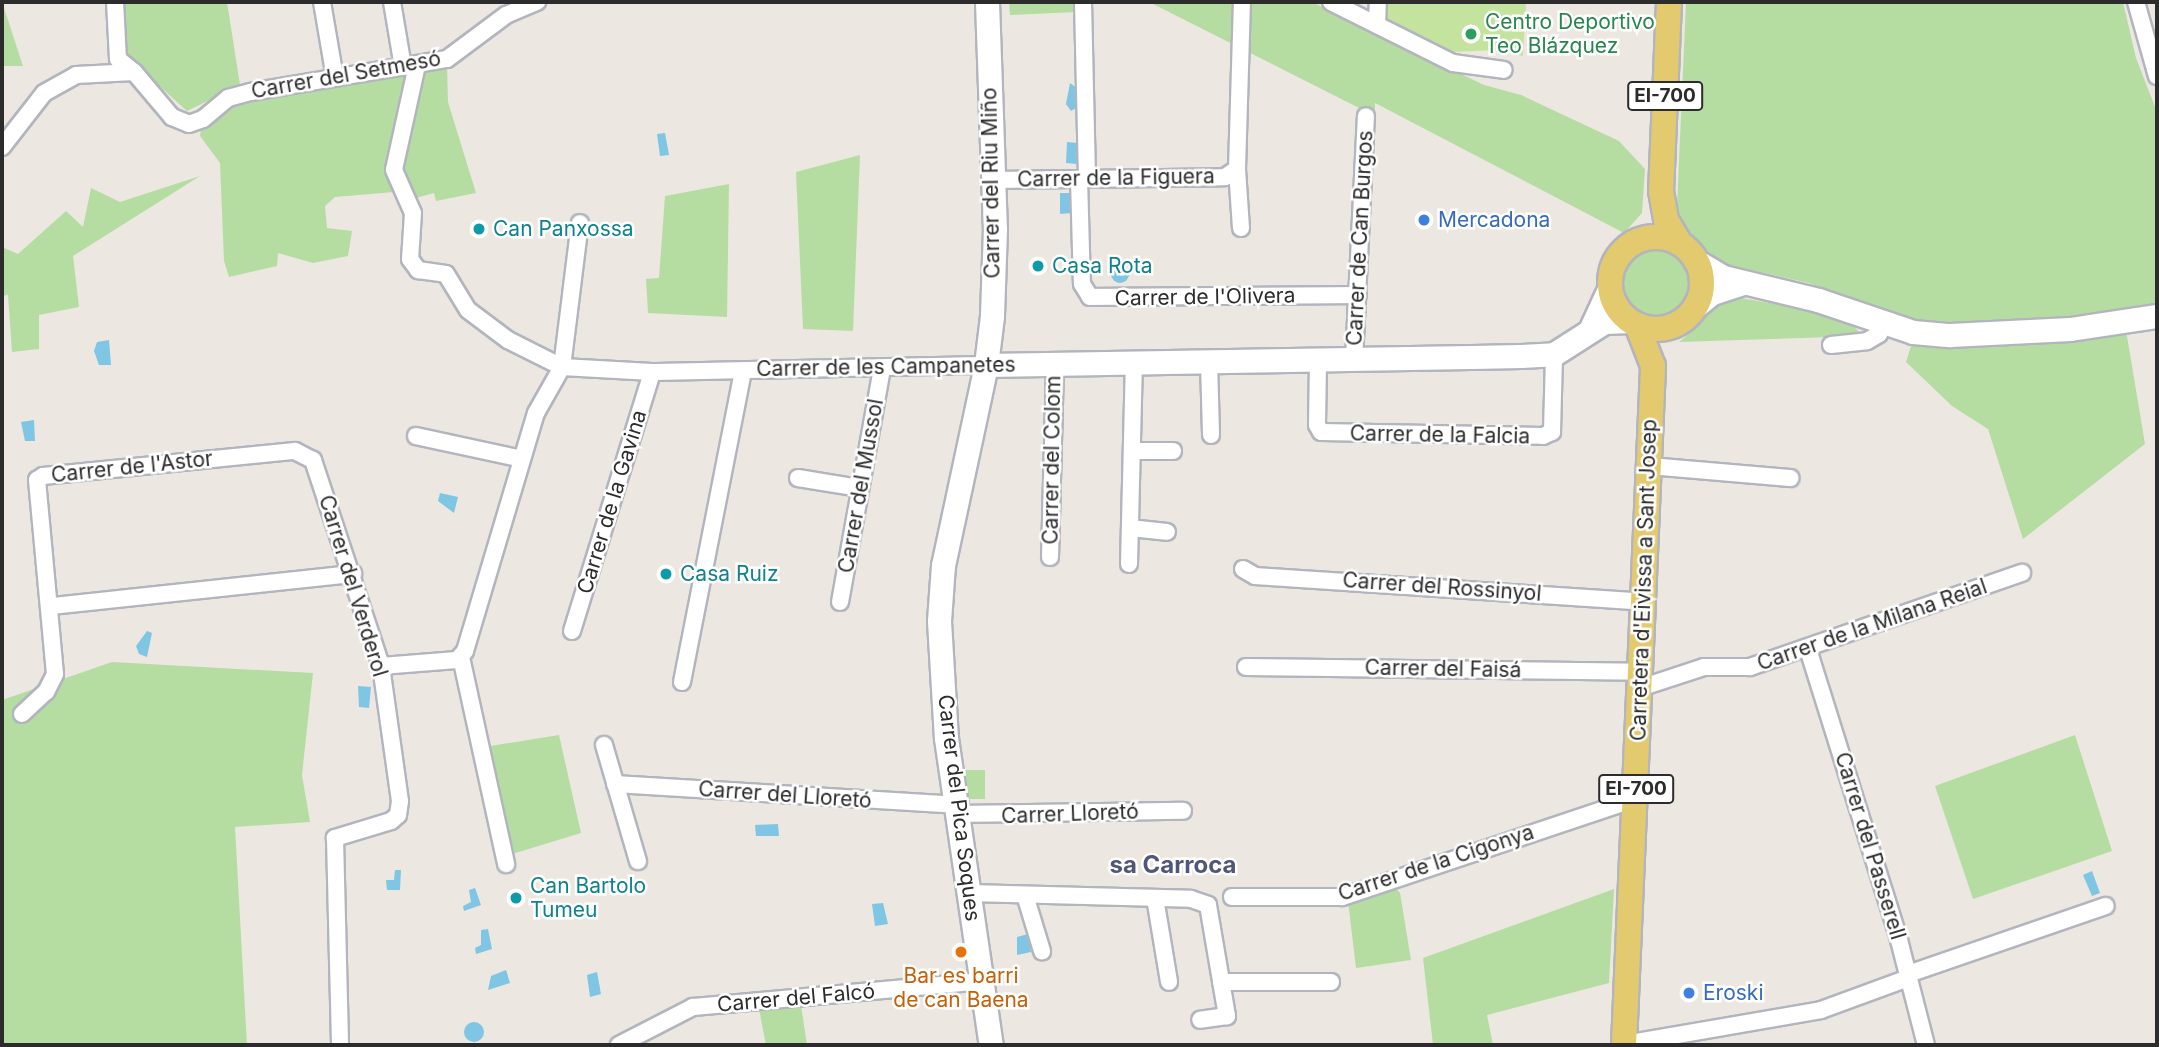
<!DOCTYPE html>
<meta charset="utf-8">
<style>
body{margin:0}
#map{position:relative;width:2159px;height:1047px;overflow:hidden;background:#ece7e0;font-family:Inter,sans-serif}
div>[style]{position:absolute}
[style*='--x']{left:calc(var(--x)*1px);top:calc(var(--y)*1px);width:calc(var(--w)*1px);rotate:calc(var(--a)*1deg)}
.green>*{inset:0;background:#b5dda2}
.round{border-radius:50%}
.pitch>*{inset:0;background:#c4e39f}
.water>*{inset:0;background:#7ec6e3}
.roads{filter:drop-shadow(2px 0 #b3b5be) drop-shadow(-2px 0 #b3b5be) drop-shadow(0 2px #b3b5be) drop-shadow(0 -2px #b3b5be)}
.street>*{height:16px;margin:-8px;padding:0 8px;transform-origin:8px;border-radius:8px;background:#fff}
.secondary>*{height:23px;margin:-11.5px;padding:0 11.5px;transform-origin:11.5px;border-radius:11.5px;background:#fff}
.primary>*{height:24px;margin:-12px;padding:0 12px;transform-origin:12px;border-radius:12px;background:#e3ca6e}
.primary>.ring{margin:-12px;padding:0;box-sizing:content-box;background:none;border:24px solid #e3ca6e;border-radius:50%}
.dots>*{width:19px;height:19px;translate:-50% -50%;box-sizing:border-box;border:4px solid #fff;border-radius:50%}
span{translate:-50% -50%;white-space:nowrap;text-align:center;line-height:1.15;-webkit-text-stroke:5px #fff;paint-order:stroke}
.shield-label span{padding:2px 5px;background:#fff;border:2px solid;border-radius:5px;-webkit-text-stroke-width:0}
.shield-label{font-size:19px;color:#2c2c2c;font-weight:700}
.leisure-label{font-size:21px;color:#27864d}
.left{translate:0 -50%;text-align:left}
.street-label{font-size:21px;color:#2c2c2c}
.shop-label{font-size:21px;color:#366cbe}
.culture-label{font-size:21px;color:#0d838f}
.food-label{font-size:21px;color:#c56008}
.quarter-label{font-size:24px;color:#505778;font-weight:700}
.frame{position:absolute;inset:0;border:4px solid #2c2c2c;pointer-events:none}
</style>
<div id="map">
<div class="green">
<i style="clip-path:polygon(2px 2px,23px 66px,2px 66px)"></i>
<i style="clip-path:polygon(123px 2px,227px 2px,240px 85px,187px 111px,126px 56px)"></i>
<i style="clip-path:polygon(1009px 2px,1077px 2px,1077px 12px,1010px 15px)"></i>
<i style="clip-path:polygon(1149px 2px,1312px 2px,1484px 85px,1521px 95px,1619px 141px,1645px 169px,1642px 213px,1624px 233px,1375px 103px,1375px 116px)"></i>
<i style="clip-path:polygon(1686px 2px,2123px 2px,2136px 58px,2157px 112px,2157px 308px,2072px 319px,1971px 324px,1920px 322px,1809px 283px,1716px 262px,1683px 224px,1677px 206px)"></i>
<i style="clip-path:polygon(447px 64px,448px 102px,476px 193px,436px 201px,434px 193px,412px 199px,399px 161px,415px 87px,425px 68px)"></i>
<i style="clip-path:polygon(408px 71px,389px 178px,394px 192px,335px 197px,325px 206px,327px 228px,352px 231px,348px 256px,313px 263px,278px 253px,277px 266px,229px 277px,224px 261px,220px 163px,200px 136px,201px 128px,231px 103px)"></i>
<i style="clip-path:polygon(860px 155px,853px 331px,803px 329px,796px 172px)"></i>
<i style="clip-path:polygon(200px 176px,73px 256px,79px 307px,39px 315px,39px 349px,12px 352px,8px 295px,2px 296px,2px 247px,18px 254px,66px 211px,83px 227px,91px 188px,120px 202px)"></i>
<i style="clip-path:polygon(729px 184px,727px 317px,648px 313px,646px 279px,659px 278px,665px 196px)"></i>
<i class="round" style="left:1619px;top:246px;width:76px;height:76px"></i>
<i style="clip-path:polygon(1729px 296px,1805px 309px,1853px 326px,1864px 336px,1679px 342px,1702px 323px,1714px 304px)"></i>
<i style="clip-path:polygon(2126px 330px,2145px 444px,2023px 539px,1988px 429px,1952px 406px,1906px 362px,1911px 346px)"></i>
<i style="clip-path:polygon(112px 662px,313px 673px,302px 775px,310px 822px,235px 827px,247px 1045px,2px 1045px,2px 700px)"></i>
<i style="clip-path:polygon(559px 735px,581px 833px,509px 855px,484px 747px)"></i>
<i style="clip-path:polygon(2075px 735px,2112px 851px,1973px 899px,1935px 786px)"></i>
<i style="clip-path:polygon(965px 770px,985px 770px,985px 799px,965px 799px)"></i>
<i style="clip-path:polygon(1393px 885px,1400px 893px,1411px 960px,1356px 968px,1348px 901px)"></i>
<i style="clip-path:polygon(1614px 889px,1609px 983px,1487px 1015px,1493px 1045px,1433px 1045px,1423px 958px)"></i>
<i style="clip-path:polygon(801px 1005px,807px 1045px,766px 1045px,759px 1009px)"></i>
</div>
<div class="pitch">
<i style="clip-path:polygon(1386px 2px,1526px 2px,1523px 56px,1497px 50px,1451px 52px,1386px 19px)"></i>
</div>
<div class="water">
<i style="clip-path:polygon(1070px 83px,1078px 89px,1078px 107px,1071px 111px,1066px 104px)"></i>
<i style="clip-path:polygon(665px 133px,669px 155px,660px 156px,657px 134px)"></i>
<i style="clip-path:polygon(1067px 142px,1077px 143px,1077px 164px,1066px 163px)"></i>
<i style="clip-path:polygon(1060px 193px,1070px 193px,1071px 213px,1060px 214px)"></i>
<i class="round" style="left:1111px;top:265px;width:18px;height:18px"></i>
<i style="clip-path:polygon(109px 340px,111px 365px,99px 365px,94px 351px,97px 342px)"></i>
<i style="clip-path:polygon(34px 420px,35px 441px,25px 441px,21px 422px)"></i>
<i style="clip-path:polygon(440px 493px,458px 497px,454px 513px,438px 501px)"></i>
<i style="clip-path:polygon(147px 631px,152px 633px,147px 657px,139px 654px,136px 646px)"></i>
<i style="clip-path:polygon(358px 686px,371px 687px,369px 708px,359px 707px)"></i>
<i style="clip-path:polygon(778px 824px,779px 836px,756px 836px,755px 825px)"></i>
<i style="clip-path:polygon(395px 870px,401px 870px,400px 890px,387px 890px,386px 880px,394px 880px)"></i>
<i style="clip-path:polygon(2092px 871px,2100px 893px,2092px 896px,2083px 875px)"></i>
<i style="clip-path:polygon(475px 888px,481px 905px,464px 911px,463px 906px,471px 902px,469px 890px)"></i>
<i style="clip-path:polygon(883px 903px,888px 924px,875px 926px,872px 904px)"></i>
<i style="clip-path:polygon(488px 929px,492px 949px,476px 954px,475px 948px,481px 945px,481px 930px)"></i>
<i style="clip-path:polygon(1028px 934px,1031px 952px,1017px 955px,1017px 937px)"></i>
<i style="clip-path:polygon(506px 970px,510px 983px,488px 990px,491px 976px)"></i>
<i style="clip-path:polygon(597px 972px,601px 994px,590px 997px,587px 975px)"></i>
<i class="round" style="left:464px;top:1022px;width:20px;height:20px"></i>
</div>
<div class="roads">
<div class="street">
<i style="--x:115;--y:2;--w:57;--a:87"></i>
<i style="--x:118;--y:59;--w:21;--a:39"></i>
<i style="--x:134;--y:72;--w:59;--a:49.8"></i>
<i style="--x:172;--y:117;--w:18;--a:22"></i>
<i style="--x:189;--y:124;--w:15;--a:-20"></i>
<i style="--x:203;--y:119;--w:33;--a:-40"></i>
<i style="--x:228;--y:98;--w:24;--a:-15"></i>
<i style="--x:251;--y:92;--w:199;--a:-9.6"></i>
<i style="--x:447;--y:59;--w:74;--a:-36.7"></i>
<i style="--x:506;--y:15;--w:34;--a:-23"></i>
<i style="--x:322;--y:2;--w:77;--a:80.3"></i>
<i style="--x:392;--y:2;--w:66;--a:80.4"></i>
<i style="--x:1083;--y:2;--w:177;--a:88.7"></i>
<i style="--x:1331;--y:2;--w:136;--a:26.6"></i>
<i style="--x:1453;--y:63;--w:51;--a:7.8"></i>
<i style="--x:2136;--y:2;--w:77;--a:74.2"></i>
<i style="--x:1377;--y:25;--w:23;--a:-88"></i>
<i style="--x:417;--y:65;--w:107;--a:102.4"></i>
<i style="--x:394;--y:170;--w:47;--a:66.2"></i>
<i style="--x:413;--y:213;--w:46;--a:93.7"></i>
<i style="--x:410;--y:259;--w:14;--a:54"></i>
<i style="--x:418;--y:270;--w:28;--a:8"></i>
<i style="--x:446;--y:274;--w:42;--a:58.6"></i>
<i style="--x:468;--y:310;--w:50;--a:36.9"></i>
<i style="--x:508;--y:340;--w:60;--a:26.6"></i>
<i style="--x:562;--y:367;--w:90;--a:3.2"></i>
<i style="--x:652;--y:372;--w:334;--a:-1.2"></i>
<i style="--x:2;--y:147;--w:68;--a:-52.1"></i>
<i style="--x:44;--y:93;--w:37;--a:-29"></i>
<i style="--x:76;--y:75;--w:58;--a:-3"></i>
<i style="--x:1079;--y:179;--w:105;--a:88.4"></i>
<i style="--x:1082;--y:284;--w:15;--a:58"></i>
<i style="--x:1090;--y:297;--w:268;--a:-0.4"></i>
<i style="--x:993;--y:180;--w:232;--a:-0.7"></i>
<i style="--x:1225;--y:177;--w:14;--a:-34"></i>
<i style="--x:1241;--y:228;--w:59;--a:-93.9"></i>
<i style="--x:1237;--y:169;--w:167;--a:-88.3"></i>
<i style="--x:1831;--y:345;--w:36;--a:-6"></i>
<i style="--x:1867;--y:341;--w:14;--a:-30"></i>
<i style="--x:1879;--y:334;--w:11;--a:-68"></i>
<i style="--x:1354;--y:360;--w:244;--a:-87.2"></i>
<i style="--x:1318;--y:361;--w:64;--a:90.9"></i>
<i style="--x:1317;--y:425;--w:8;--a:60"></i>
<i style="--x:1321;--y:432;--w:222;--a:1"></i>
<i style="--x:1543;--y:436;--w:10;--a:-24"></i>
<i style="--x:1552;--y:432;--w:78;--a:-88.5"></i>
<i style="--x:1209;--y:362;--w:73;--a:88.4"></i>
<i style="--x:416;--y:436;--w:108;--a:12.2"></i>
<i style="--x:1132;--y:451;--w:41;--a:0"></i>
<i style="--x:1649;--y:466;--w:142;--a:4.9"></i>
<i style="--x:798;--y:478;--w:63;--a:9.2"></i>
<i style="--x:1130;--y:528;--w:37;--a:6"></i>
<i style="--x:1050;--y:557;--w:193;--a:-88.5"></i>
<i style="--x:1129;--y:564;--w:201;--a:-88.6"></i>
<i style="--x:1243;--y:569;--w:14;--a:30"></i>
<i style="--x:1255;--y:576;--w:390;--a:3.8"></i>
<i style="--x:840;--y:602;--w:237;--a:-79.8"></i>
<i style="--x:52;--y:606;--w:303;--a:-6.1"></i>
<i style="--x:572;--y:631;--w:271;--a:-72.8"></i>
<i style="--x:1808;--y:649;--w:305;--a:72.6"></i>
<i style="--x:1899;--y:940;--w:108;--a:75.6"></i>
<i style="--x:461;--y:657;--w:212;--a:77.7"></i>
<i style="--x:381;--y:666;--w:76;--a:-4.5"></i>
<i style="--x:457;--y:660;--w:12;--a:-48"></i>
<i style="--x:465;--y:651;--w:248;--a:-73.4"></i>
<i style="--x:536;--y:413;--w:53;--a:-60.5"></i>
<i style="--x:562;--y:367;--w:145;--a:-82.9"></i>
<i style="--x:1246;--y:667;--w:395;--a:0.7"></i>
<i style="--x:682;--y:682;--w:317;--a:-78.9"></i>
<i style="--x:1640;--y:688;--w:67;--a:-18.2"></i>
<i style="--x:1704;--y:667;--w:46;--a:0"></i>
<i style="--x:1750;--y:667;--w:288;--a:-19.1"></i>
<i style="--x:22;--y:714;--w:33;--a:-43"></i>
<i style="--x:46;--y:692;--w:20;--a:-63"></i>
<i style="--x:55;--y:674;--w:195;--a:-95.3"></i>
<i style="--x:37;--y:480;--w:7;--a:-34"></i>
<i style="--x:43;--y:476;--w:253;--a:-5.7"></i>
<i style="--x:295;--y:451;--w:20;--a:27"></i>
<i style="--x:313;--y:460;--w:217;--a:71.7"></i>
<i style="--x:381;--y:666;--w:136;--a:82"></i>
<i style="--x:400;--y:801;--w:14;--a:98"></i>
<i style="--x:398;--y:815;--w:9;--a:139"></i>
<i style="--x:391;--y:821;--w:59;--a:163.1"></i>
<i style="--x:335;--y:838;--w:207;--a:88.6"></i>
<i style="--x:604;--y:745;--w:121;--a:73.7"></i>
<i style="--x:615;--y:784;--w:341;--a:3.5"></i>
<i style="--x:956;--y:814;--w:227;--a:-0.8"></i>
<i style="--x:969;--y:893;--w:222;--a:1.5"></i>
<i style="--x:1191;--y:899;--w:18;--a:19"></i>
<i style="--x:1208;--y:905;--w:113;--a:80.3"></i>
<i style="--x:1227;--y:1016;--w:27;--a:172"></i>
<i style="--x:1025;--y:895;--w:59;--a:73.1"></i>
<i style="--x:1232;--y:897;--w:110;--a:0"></i>
<i style="--x:1342;--y:897;--w:309;--a:-18.5"></i>
<i style="--x:1155;--y:898;--w:85;--a:80.5"></i>
<i style="--x:1908;--y:974;--w:209;--a:-19"></i>
<i style="--x:1221;--y:982;--w:110;--a:0"></i>
<i style="--x:1625;--y:1044;--w:199;--a:-9.8"></i>
<i style="--x:1821;--y:1010;--w:93;--a:-20.2"></i>
<i style="--x:619;--y:1045;--w:83;--a:-27.2"></i>
<i style="--x:693;--y:1007;--w:290;--a:-5.1"></i>
</div>
<div class="secondary">
<i style="--x:987;--y:2;--w:227;--a:88"></i>
<i style="--x:995;--y:229;--w:87;--a:92"></i>
<i style="--x:992;--y:316;--w:49;--a:97"></i>
<i style="--x:986;--y:365;--w:205;--a:102.1"></i>
<i style="--x:943;--y:565;--w:56;--a:94.1"></i>
<i style="--x:939;--y:621;--w:117;--a:86.6"></i>
<i style="--x:946;--y:738;--w:310;--a:81.7"></i>
<i style="--x:1698;--y:262;--w:29;--a:31"></i>
<i style="--x:1723;--y:277;--w:98;--a:13.6"></i>
<i style="--x:1818;--y:300;--w:100;--a:18.6"></i>
<i style="--x:1913;--y:332;--w:37;--a:5"></i>
<i style="--x:1950;--y:335;--w:120;--a:-2.9"></i>
<i style="--x:2070;--y:329;--w:88;--a:-8.5"></i>
<i style="--x:1697;--y:305;--w:19;--a:-39"></i>
<i style="--x:1712;--y:293;--w:33;--a:-18"></i>
<i style="--x:1591;--y:328;--w:45;--a:-65.1"></i>
<i style="--x:986;--y:365;--w:535;--a:-0.96"></i>
<i style="--x:1521;--y:356;--w:33;--a:-3"></i>
<i style="--x:1554;--y:354;--w:59;--a:-32.6"></i>
<i style="--x:1604;--y:322;--w:26;--a:-2"></i>
</div>
<div class="primary">
<i style="--x:1669;--y:2;--w:189;--a:92.4"></i>
<i style="--x:1661;--y:191;--w:29;--a:80"></i>
<i style="--x:1666;--y:220;--w:27;--a:59"></i>
<i class="ring" style="left:1610px;top:237px;width:68px;height:68px"></i>
<i style="--x:1624;--y:1045;--w:680;--a:-87.55"></i>
<i style="--x:1653;--y:366;--w:44;--a:-111.3"></i>
</div>
</div>
<div class="dots">
<i style="left:1471px;top:34px;background:#2e9e5b"></i>
<i style="left:1424px;top:220px;background:#3f7fe0"></i>
<i style="left:479px;top:229px;background:#0f9aa8"></i>
<i style="left:1038px;top:266px;background:#0f9aa8"></i>
<i style="left:666px;top:574px;background:#0f9aa8"></i>
<i style="left:516px;top:898px;background:#0f9aa8"></i>
<i style="left:961px;top:952px;background:#e8710a"></i>
<i style="left:1689px;top:993px;background:#3f7fe0"></i>
</div>
<div class="shield-label">
<span style="left:1665px;top:96px">EI-700</span>
<span style="left:1636px;top:789px">EI-700</span>
</div>
<div class="leisure-label">
<span class="left" style="left:1485px;top:34px">Centro Deportivo<br>Teo Blázquez</span>
</div>
<div class="street-label">
<span style="left:346px;top:75px;rotate:-10deg">Carrer del Setmesó</span>
<span style="left:1116px;top:178px;rotate:-1deg">Carrer de la Figuera</span>
<span style="left:991px;top:183px;rotate:-91deg">Carrer del Riu Miño</span>
<span style="left:1360px;top:238px;rotate:-87deg">Carrer de Can Burgos</span>
<span style="left:1205px;top:297px;rotate:-1deg">Carrer de l'Olivera</span>
<span style="left:886px;top:367px;rotate:-1deg">Carrer de les Campanetes</span>
<span style="left:1440px;top:435px;rotate:1deg">Carrer de la Falcia</span>
<span style="left:1052px;top:460px;rotate:-89deg">Carrer del Colom</span>
<span style="left:132px;top:467px;rotate:-6deg">Carrer de l'Astor</span>
<span style="left:861px;top:486px;rotate:-80deg">Carrer del Mussol</span>
<span style="left:612px;top:502px;rotate:-73deg">Carrer de la Gavina</span>
<span style="left:1644px;top:580px;rotate:-88deg">Carretera d'Eivissa a Sant Josep</span>
<span style="left:353px;top:586px;rotate:73deg">Carrer del Verderol</span>
<span style="left:1442px;top:587px;rotate:4deg">Carrer del Rossinyol</span>
<span style="left:1872px;top:625px;rotate:-19deg">Carrer de la Milana Reial</span>
<span style="left:1443px;top:669px;rotate:1deg">Carrer del Faisá</span>
<span style="left:785px;top:795px;rotate:4deg">Carrer del Lloretó</span>
<span style="left:959px;top:808px;rotate:83deg">Carrer del Pica Soques</span>
<span style="left:1070px;top:814px;rotate:-2deg">Carrer Lloretó</span>
<span style="left:1870px;top:846px;rotate:73deg">Carrer del Passerell</span>
<span style="left:1436px;top:863px;rotate:-18deg">Carrer de la Cigonya</span>
<span style="left:796px;top:998px;rotate:-5deg">Carrer del Falcó</span>
</div>
<div class="shop-label">
<span class="left" style="left:1438px;top:220px">Mercadona</span>
<span class="left" style="left:1703px;top:993px">Eroski</span>
</div>
<div class="culture-label">
<span class="left" style="left:493px;top:229px">Can Panxossa</span>
<span class="left" style="left:1052px;top:266px">Casa Rota</span>
<span class="left" style="left:680px;top:574px">Casa Ruiz</span>
<span class="left" style="left:530px;top:898px">Can Bartolo<br>Tumeu</span>
</div>
<div class="food-label">
<span style="left:961px;top:988px">Bar es barri<br>de can Baena</span>
</div>
<div class="quarter-label">
<span style="left:1173px;top:865px">sa Carroca</span>
</div>
<div class="frame"></div>
</div>
